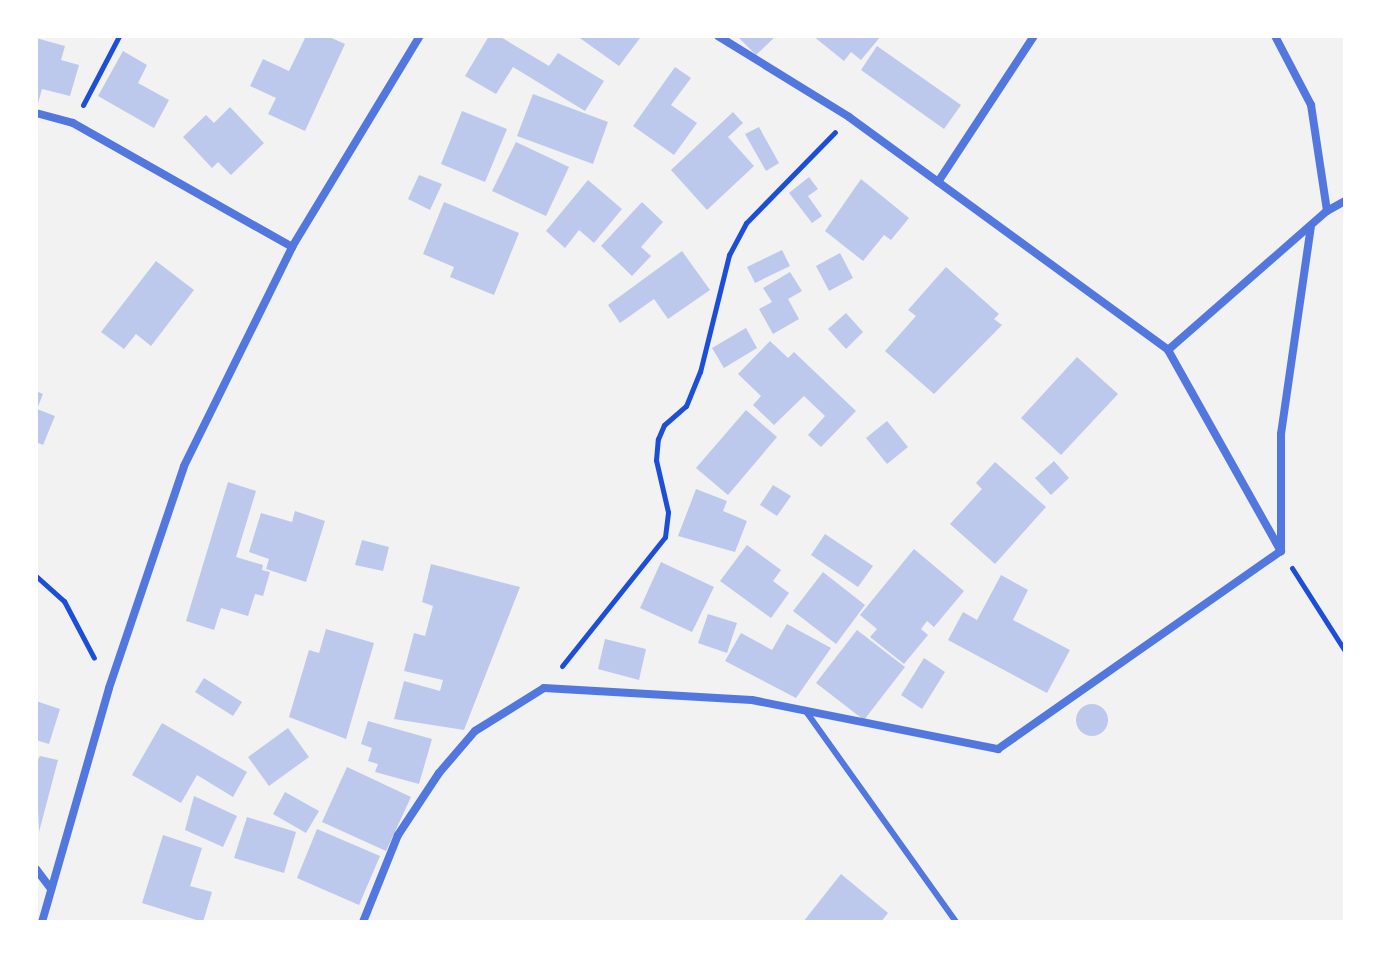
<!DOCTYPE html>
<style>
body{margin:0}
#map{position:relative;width:1381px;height:958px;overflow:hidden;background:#f2f2f2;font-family:"Space Grotesk",sans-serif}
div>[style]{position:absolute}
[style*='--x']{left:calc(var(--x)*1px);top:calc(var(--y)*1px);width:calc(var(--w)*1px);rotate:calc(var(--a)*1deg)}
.building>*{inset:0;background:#bdc9ec}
.round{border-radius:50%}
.path>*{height:5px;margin:-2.5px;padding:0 2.5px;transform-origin:2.5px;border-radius:2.5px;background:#1d4ed8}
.service>*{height:6px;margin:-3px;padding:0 3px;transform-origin:3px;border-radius:3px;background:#5277de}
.minor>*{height:8px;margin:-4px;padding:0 4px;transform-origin:4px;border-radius:4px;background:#5277de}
span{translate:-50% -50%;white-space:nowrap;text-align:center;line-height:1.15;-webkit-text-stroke:8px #fff;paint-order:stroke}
.frame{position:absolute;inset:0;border:38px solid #fff;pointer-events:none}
</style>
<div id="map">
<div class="building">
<i style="clip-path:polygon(306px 36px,327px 36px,345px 44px,305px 131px,268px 114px,276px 98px,250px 86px,263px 59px,289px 71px)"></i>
<i style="clip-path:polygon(489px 36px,499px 36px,549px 66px,558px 53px,604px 81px,585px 111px,513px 67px,496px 94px,465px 76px)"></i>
<i style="clip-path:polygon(577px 36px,638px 36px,640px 38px,619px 66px)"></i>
<i style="clip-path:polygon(737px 36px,776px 36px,756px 55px)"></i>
<i style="clip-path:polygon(813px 36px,881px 36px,861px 60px,851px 52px,844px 61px)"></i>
<i style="clip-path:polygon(36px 38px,65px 46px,61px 60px,79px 65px,70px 96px,42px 89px,37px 107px)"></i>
<i style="clip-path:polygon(877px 46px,961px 105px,944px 129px,861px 70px)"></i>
<i style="clip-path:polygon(123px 51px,147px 65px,138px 83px,169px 100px,154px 128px,98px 96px)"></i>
<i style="clip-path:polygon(675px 67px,691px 78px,671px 105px,697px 123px,674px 155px,633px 126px)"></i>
<i style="clip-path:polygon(533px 94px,608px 122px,593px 164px,517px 136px)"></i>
<i style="clip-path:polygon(230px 107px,264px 143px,231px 175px,218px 162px,212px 168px,183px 137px,206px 115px,214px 123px)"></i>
<i style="clip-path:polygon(462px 111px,507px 129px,485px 182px,441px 164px)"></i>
<i style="clip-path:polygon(733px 112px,743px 123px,728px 137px,754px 166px,707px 210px,671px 170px)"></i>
<i style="clip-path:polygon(759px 127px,779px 163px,766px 171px,745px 134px)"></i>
<i style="clip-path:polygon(516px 142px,569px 167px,546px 216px,492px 191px)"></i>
<i style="clip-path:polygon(419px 175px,442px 184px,430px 210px,408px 199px)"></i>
<i style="clip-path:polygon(809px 177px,818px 189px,808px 196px,822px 216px,812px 223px,789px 193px)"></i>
<i style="clip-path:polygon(861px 179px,909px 218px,891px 240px,884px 235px,863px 261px,825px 231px)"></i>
<i style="clip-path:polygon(588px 180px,622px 209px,594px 243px,579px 230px,565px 248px,546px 231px)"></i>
<i style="clip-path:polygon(444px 202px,519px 233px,494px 295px,450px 277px,454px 267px,423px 254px)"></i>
<i style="clip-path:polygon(642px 202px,663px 222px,641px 247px,651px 256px,632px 276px,601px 246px)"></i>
<i style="clip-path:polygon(782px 250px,790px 266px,755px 283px,747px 267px)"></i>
<i style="clip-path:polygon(682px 251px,710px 290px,668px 319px,654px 299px,620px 323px,608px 305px)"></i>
<i style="clip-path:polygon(840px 253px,853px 278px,829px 291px,816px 266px)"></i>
<i style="clip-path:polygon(156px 261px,194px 290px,151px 346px,136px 334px,124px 349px,101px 332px)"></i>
<i style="clip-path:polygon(946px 267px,999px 314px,994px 319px,1002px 325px,934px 394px,885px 351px,916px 316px,908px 310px)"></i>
<i style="clip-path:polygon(790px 272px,802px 291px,788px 299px,799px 319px,773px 334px,759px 309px,772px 302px,763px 288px)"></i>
<i style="clip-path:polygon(846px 313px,863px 332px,846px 349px,828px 329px)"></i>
<i style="clip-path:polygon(746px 328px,757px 348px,724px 368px,712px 348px)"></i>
<i style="clip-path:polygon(770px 341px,788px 358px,794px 352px,856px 411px,821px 447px,808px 435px,825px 416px,804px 396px,774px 425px,753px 405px,761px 396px,738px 374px)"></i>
<i style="clip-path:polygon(1077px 357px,1118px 394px,1061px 455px,1021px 418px)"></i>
<i style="clip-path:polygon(36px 391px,43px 394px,37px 409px,55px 416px,43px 445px,36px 442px)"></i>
<i style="clip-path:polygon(746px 410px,777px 437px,728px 495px,696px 468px)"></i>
<i style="clip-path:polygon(887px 421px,908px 447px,887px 464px,866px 438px)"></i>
<i style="clip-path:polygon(1054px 461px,1069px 478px,1051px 495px,1035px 478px)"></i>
<i style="clip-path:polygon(995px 462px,1046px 507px,995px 564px,950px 524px,982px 489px,976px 483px)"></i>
<i style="clip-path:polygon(228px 482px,256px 491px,236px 557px,263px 565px,262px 570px,270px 572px,263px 596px,255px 594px,248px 616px,221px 608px,214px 630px,186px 621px)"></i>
<i style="clip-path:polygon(773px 485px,791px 496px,777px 516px,760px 505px)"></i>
<i style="clip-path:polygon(696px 489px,727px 501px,723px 511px,747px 521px,735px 552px,678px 536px)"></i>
<i style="clip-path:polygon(295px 511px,325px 521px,306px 582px,266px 569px,269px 559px,249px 552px,261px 513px,292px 522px)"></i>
<i style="clip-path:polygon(825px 534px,873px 566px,858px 587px,811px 555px)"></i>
<i style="clip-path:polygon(362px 540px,389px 547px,383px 571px,355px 565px)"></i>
<i style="clip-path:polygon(747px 545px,781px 570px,773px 581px,789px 593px,771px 618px,720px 581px)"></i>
<i style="clip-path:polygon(914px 549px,964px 591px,934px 627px,927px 621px,921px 629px,928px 635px,904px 664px,870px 637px,877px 629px,860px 615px)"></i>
<i style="clip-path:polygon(661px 562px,714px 587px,692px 632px,640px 608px)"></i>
<i style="clip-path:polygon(431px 564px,520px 587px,464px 730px,394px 719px,404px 681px,440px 691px,443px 680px,404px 671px,414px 633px,425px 636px,433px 606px,422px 602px)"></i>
<i style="clip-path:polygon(823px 572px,865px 605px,836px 644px,793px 611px)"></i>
<i style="clip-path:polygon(1001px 575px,1028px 590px,1013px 620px,1070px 650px,1047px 693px,948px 640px,963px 612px,977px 620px)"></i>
<i style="clip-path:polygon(708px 614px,737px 623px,727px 653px,698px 643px)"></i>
<i style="clip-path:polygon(787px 624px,831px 648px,796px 698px,725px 661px,741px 633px,772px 650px)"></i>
<i style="clip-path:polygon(326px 629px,374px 643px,346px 739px,289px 717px,309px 650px,319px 653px)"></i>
<i style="clip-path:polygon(857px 630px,905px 667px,864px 720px,816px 683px)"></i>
<i style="clip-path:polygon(605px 639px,646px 649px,639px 680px,598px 669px)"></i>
<i style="clip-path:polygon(924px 658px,945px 672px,922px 709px,901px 695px)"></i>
<i style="clip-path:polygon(204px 678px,242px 702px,233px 716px,195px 692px)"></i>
<i style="clip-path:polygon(36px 701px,60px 709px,49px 744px,36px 740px)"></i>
<i class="round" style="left:1076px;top:704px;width:32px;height:32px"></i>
<i style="clip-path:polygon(368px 721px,432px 739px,419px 784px,375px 772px,378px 764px,368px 761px,372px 748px,361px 744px)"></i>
<i style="clip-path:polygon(162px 723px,247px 772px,233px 797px,197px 775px,181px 803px,132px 775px)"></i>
<i style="clip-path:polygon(288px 728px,309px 757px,269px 786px,248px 757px)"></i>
<i style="clip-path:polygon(40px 756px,58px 760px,39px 832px,36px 762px)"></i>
<i style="clip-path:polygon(347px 767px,411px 797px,386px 851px,322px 822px)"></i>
<i style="clip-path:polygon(285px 792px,319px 811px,306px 833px,273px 814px)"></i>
<i style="clip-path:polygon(194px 796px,237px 816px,223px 847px,185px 830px)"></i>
<i style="clip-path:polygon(247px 817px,296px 832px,284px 873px,234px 858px)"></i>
<i style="clip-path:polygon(317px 829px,380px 856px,359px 905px,297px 878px)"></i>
<i style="clip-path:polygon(163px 835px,202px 848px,190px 886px,212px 892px,203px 922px,142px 903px)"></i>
<i style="clip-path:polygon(841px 874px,888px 913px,881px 922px,803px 922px)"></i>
</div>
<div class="path">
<i style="--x:83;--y:105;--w:78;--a:-62.4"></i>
<i style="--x:1292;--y:568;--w:98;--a:57.4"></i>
<i style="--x:36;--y:576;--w:38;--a:42"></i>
<i style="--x:64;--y:601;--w:64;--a:62.2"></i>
<i style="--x:562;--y:666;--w:165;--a:-51.4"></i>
<i style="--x:665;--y:537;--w:25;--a:-83"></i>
<i style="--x:668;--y:512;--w:53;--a:-103"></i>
<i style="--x:656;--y:460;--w:21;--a:-85"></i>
<i style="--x:658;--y:439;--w:15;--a:-67"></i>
<i style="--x:664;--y:425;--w:29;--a:-41"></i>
<i style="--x:686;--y:406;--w:37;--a:-68"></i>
<i style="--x:700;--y:372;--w:121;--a:-76.1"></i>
<i style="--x:729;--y:255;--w:36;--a:-62"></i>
<i style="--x:746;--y:223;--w:127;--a:-45.6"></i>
</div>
<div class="service">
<i style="--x:805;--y:710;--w:260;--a:54.5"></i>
</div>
<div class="minor">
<i style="--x:718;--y:36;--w:154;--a:31.7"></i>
<i style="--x:849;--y:117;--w:395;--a:36.1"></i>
<i style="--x:1168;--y:350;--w:231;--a:60.7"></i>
<i style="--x:1275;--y:36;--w:78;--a:62.4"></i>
<i style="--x:1311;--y:105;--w:107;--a:81.4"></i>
<i style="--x:36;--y:113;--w:38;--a:15"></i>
<i style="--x:73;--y:123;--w:252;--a:29.5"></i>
<i style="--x:938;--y:182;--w:175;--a:-56.7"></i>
<i style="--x:1168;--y:350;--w:211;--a:-41.2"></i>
<i style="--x:1327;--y:211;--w:21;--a:-29"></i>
<i style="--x:1281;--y:550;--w:116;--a:-90"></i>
<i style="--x:1281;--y:434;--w:209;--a:-81.8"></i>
<i style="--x:36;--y:869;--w:25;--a:53"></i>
<i style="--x:42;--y:922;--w:243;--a:-74"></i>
<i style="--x:109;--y:688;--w:234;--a:-71.3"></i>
<i style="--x:184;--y:466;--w:244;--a:-63.7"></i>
<i style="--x:292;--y:247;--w:247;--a:-58.8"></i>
<i style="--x:363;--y:922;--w:94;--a:-68.1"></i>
<i style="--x:398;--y:835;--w:74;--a:-56.5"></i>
<i style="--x:439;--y:773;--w:55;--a:-49.4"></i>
<i style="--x:475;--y:731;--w:81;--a:-31.9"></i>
<i style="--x:544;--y:688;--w:208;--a:3.3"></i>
<i style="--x:752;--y:700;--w:251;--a:11.3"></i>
<i style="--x:998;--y:749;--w:345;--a:-35"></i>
</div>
<div class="frame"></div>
</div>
